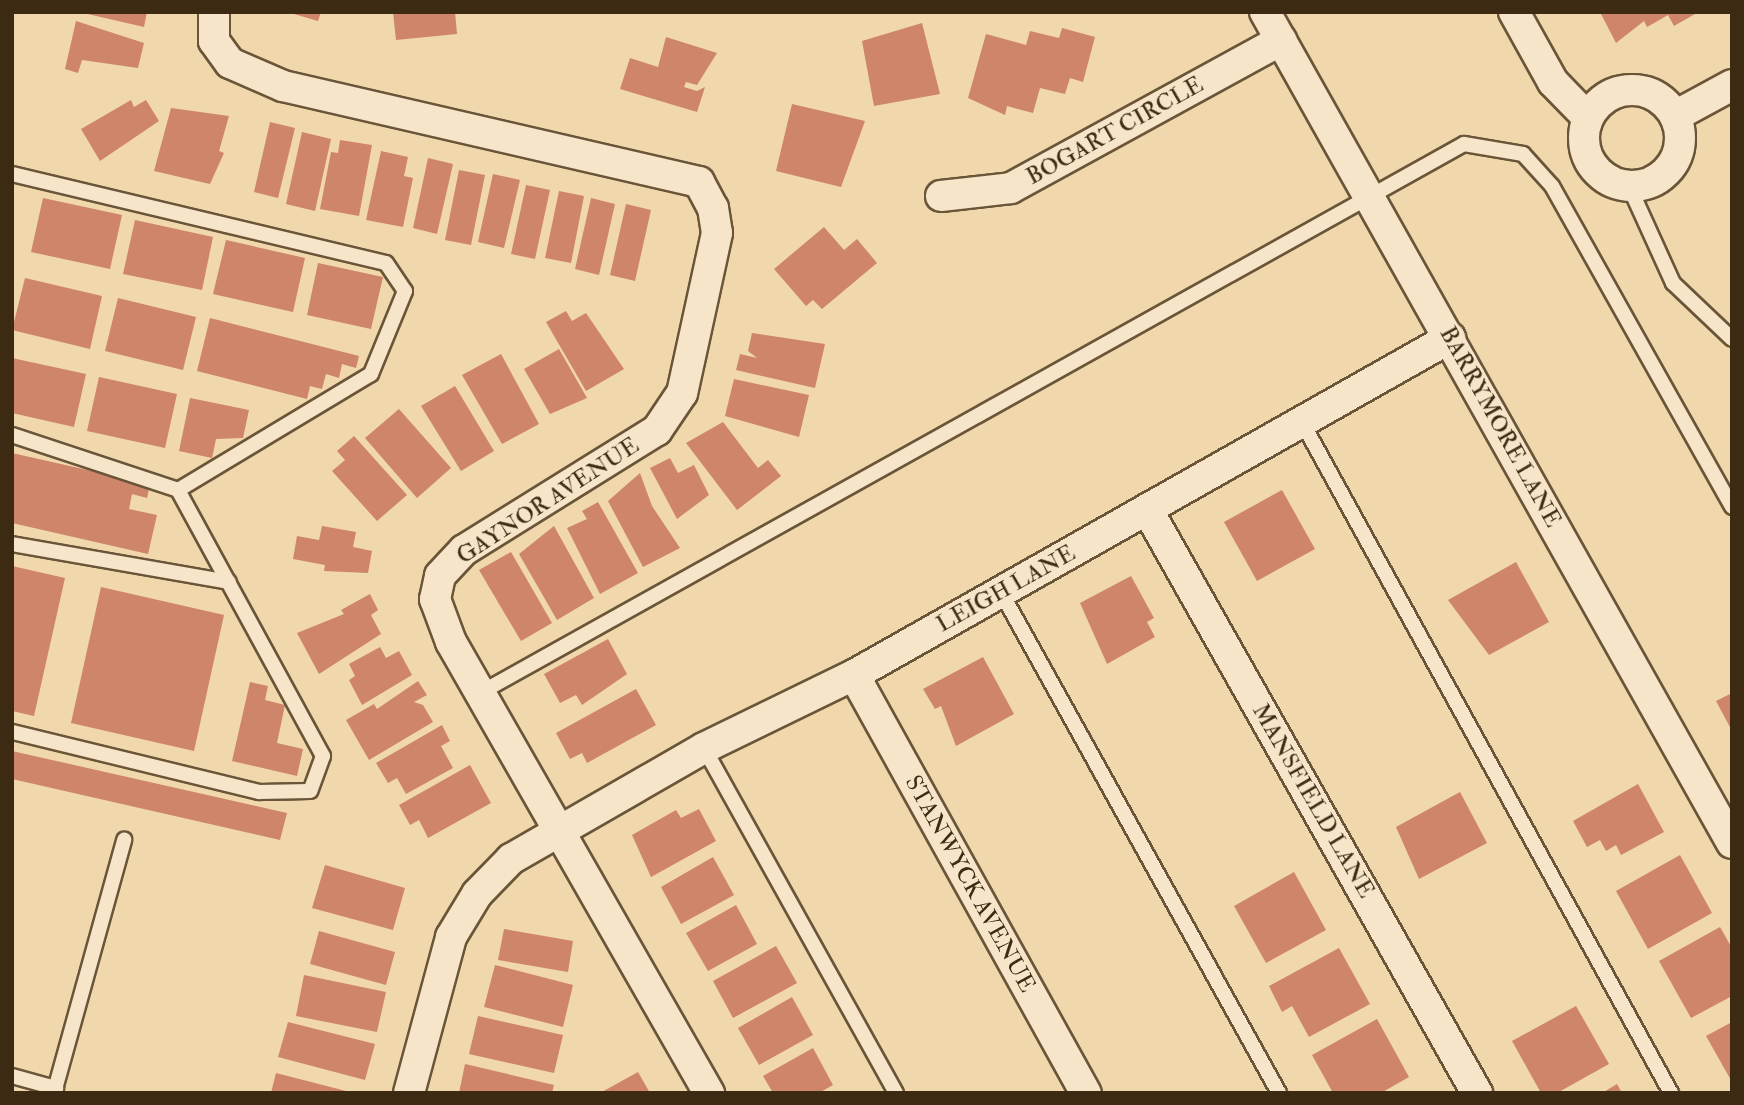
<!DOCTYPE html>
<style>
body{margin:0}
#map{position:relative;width:1744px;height:1105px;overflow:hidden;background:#f1d7ac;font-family:"IM FELL Double Pica",serif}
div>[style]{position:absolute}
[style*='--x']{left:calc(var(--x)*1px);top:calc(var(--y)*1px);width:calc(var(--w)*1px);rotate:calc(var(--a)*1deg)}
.building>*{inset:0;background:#ce8569}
.roads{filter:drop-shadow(2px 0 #6a5538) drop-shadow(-2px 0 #6a5538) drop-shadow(0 2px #6a5538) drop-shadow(0 -2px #6a5538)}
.lane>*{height:14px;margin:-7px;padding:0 7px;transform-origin:7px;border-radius:7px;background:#f6e5c9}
.street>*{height:30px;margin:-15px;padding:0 15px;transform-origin:15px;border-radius:15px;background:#f6e5c9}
.street>.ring{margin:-15px;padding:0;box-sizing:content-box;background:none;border:30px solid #f6e5c9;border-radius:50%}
span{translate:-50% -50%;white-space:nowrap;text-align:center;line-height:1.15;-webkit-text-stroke:5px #f6e5c9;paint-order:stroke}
.street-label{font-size:23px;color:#3d2a12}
.frame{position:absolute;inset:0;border:14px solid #3d2a12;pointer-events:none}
</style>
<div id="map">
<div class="building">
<i style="clip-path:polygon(79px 12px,147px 12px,144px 27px)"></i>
<i style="clip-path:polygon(287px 12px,321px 12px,318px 21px)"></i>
<i style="clip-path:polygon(393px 12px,455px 12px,457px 34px,396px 40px)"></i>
<i style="clip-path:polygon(1600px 12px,1694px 12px,1695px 14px,1674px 26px,1668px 15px,1647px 27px,1644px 21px,1616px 43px)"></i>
<i style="clip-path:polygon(76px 21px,144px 43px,138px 68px,82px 60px,78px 73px,65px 69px)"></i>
<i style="clip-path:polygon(922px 23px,940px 94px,874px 106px,862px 41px)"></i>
<i style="clip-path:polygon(1062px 28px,1095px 37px,1083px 82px,1070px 78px,1065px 94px,1040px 88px,1033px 113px,1007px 106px,1005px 115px,968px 98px,986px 34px,1026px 45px,1030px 31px,1059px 38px)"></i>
<i style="clip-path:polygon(666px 37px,717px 53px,697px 85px,686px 82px,684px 87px,697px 91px,705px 87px,697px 112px,620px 89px,630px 58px,658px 67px)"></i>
<i style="clip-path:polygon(131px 100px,134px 107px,146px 100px,159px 121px,100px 161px,81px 129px)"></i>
<i style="clip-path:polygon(792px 104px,865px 121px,841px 187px,776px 171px)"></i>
<i style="clip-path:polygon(171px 108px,229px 116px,219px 151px,224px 153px,210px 184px,154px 171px)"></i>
<i style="clip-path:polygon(270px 122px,295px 128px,278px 198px,254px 192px)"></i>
<i style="clip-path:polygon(302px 132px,331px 139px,315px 211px,286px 204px)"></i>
<i style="clip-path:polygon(340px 140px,372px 145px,359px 216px,320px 209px,331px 152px,338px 153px)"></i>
<i style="clip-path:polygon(381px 151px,408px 157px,404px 176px,413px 178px,403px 227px,366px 220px)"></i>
<i style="clip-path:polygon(428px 158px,453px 164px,437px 234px,413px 228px)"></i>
<i style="clip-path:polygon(459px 170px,485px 175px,471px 245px,445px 240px)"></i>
<i style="clip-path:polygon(493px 174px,520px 180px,504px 248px,478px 242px)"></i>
<i style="clip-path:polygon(526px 185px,550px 190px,535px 259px,511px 254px)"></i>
<i style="clip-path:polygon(559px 191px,584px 196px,571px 263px,545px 258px)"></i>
<i style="clip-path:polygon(43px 198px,122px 215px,110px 269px,31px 252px)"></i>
<i style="clip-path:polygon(591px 198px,615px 204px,599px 275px,575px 269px)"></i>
<i style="clip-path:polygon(626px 204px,651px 210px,635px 281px,610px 275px)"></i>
<i style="clip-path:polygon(135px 220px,213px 237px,202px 290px,123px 274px)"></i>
<i style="clip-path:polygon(824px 227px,844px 250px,857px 239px,877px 263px,822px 309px,813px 300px,806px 306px,774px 269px)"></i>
<i style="clip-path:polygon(226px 240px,305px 258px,293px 312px,213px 294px)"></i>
<i style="clip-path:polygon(318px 263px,383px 277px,371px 329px,307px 315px)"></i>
<i style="clip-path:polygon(25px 278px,102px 296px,90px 349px,12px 330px)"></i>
<i style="clip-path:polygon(118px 298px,196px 317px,183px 370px,105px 351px)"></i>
<i style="clip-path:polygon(566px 311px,572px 321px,586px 313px,624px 369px,586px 391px,546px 322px)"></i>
<i style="clip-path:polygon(210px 318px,359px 356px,356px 368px,342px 364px,339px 378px,326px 374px,322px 389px,310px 386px,307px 399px,197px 371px)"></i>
<i style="clip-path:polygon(752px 333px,825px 344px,815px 388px,736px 370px,740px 354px,757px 358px,748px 351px)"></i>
<i style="clip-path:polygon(559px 349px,587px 398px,550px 414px,524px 369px)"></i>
<i style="clip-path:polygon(501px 354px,539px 424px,502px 444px,462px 375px)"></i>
<i style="clip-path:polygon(12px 358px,86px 374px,74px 427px,12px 413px)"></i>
<i style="clip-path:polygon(99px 377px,177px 394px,165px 448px,87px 431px)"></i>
<i style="clip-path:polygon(734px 379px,809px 395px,799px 437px,725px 416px)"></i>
<i style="clip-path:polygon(455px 386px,494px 451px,461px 471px,421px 406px)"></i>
<i style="clip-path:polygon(190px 398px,249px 410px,243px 438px,216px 439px,212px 458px,179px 451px)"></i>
<i style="clip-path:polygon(399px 409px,451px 468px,417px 498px,365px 438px)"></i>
<i style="clip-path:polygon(723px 422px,758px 468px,768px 460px,781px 476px,737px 510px,686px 443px)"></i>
<i style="clip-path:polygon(354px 436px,407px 495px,377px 521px,332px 471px,345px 460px,337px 451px)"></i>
<i style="clip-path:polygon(12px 453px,150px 484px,147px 498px,132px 494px,129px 509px,157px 515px,148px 554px,12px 523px)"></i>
<i style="clip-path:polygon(670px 458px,678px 473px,694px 465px,709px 495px,677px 519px,650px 468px)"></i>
<i style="clip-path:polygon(640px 473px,652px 506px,680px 548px,643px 567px,608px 501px)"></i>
<i style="clip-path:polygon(1282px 490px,1315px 549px,1257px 581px,1224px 522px)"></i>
<i style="clip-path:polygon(598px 502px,638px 573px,600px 594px,567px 528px,587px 519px,582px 511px)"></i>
<i style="clip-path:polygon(322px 526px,356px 532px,353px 547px,372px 551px,368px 573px,324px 571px,325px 565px,293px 559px,297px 536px,319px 540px)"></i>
<i style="clip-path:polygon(554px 526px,594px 598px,557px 620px,519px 554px)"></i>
<i style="clip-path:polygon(511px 552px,552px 623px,521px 641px,479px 570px)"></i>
<i style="clip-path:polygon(1516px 562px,1549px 622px,1489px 655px,1448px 600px)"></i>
<i style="clip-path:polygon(12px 566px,65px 578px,34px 716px,12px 711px)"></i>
<i style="clip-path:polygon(1131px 576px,1154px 618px,1147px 622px,1155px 637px,1107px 664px,1080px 603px)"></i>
<i style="clip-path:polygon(101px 587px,224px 615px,194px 751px,71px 723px)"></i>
<i style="clip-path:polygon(370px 594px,378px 610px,371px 615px,381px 634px,319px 674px,297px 633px,344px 614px,341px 610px)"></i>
<i style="clip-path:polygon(608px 639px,627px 674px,582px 705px,576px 695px,560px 703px,544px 674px)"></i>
<i style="clip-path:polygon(380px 647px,386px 658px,399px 651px,412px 675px,362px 705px,349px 680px,355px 676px,349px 664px)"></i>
<i style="clip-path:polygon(983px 657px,1014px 714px,956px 746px,941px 706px,935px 709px,923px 689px)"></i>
<i style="clip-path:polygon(418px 681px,427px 695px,414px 702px,423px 705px,433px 722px,369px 760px,346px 720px,374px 704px,377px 709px)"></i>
<i style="clip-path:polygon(250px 682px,268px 686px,265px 700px,285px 705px,277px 743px,303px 749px,297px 776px,232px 761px)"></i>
<i style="clip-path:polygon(636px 689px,656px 725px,587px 763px,582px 753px,570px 759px,556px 733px)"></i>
<i style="clip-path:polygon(1732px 693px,1732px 731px,1716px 701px)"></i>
<i style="clip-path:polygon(442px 725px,450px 741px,441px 746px,453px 768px,406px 794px,397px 778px,388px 783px,376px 763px)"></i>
<i style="clip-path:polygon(12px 751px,287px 813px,280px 840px,12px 779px)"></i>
<i style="clip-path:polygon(470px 765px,491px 803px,428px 838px,419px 820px,410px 825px,399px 805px)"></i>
<i style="clip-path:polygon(1638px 784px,1664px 832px,1621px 855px,1616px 845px,1606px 851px,1600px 840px,1587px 847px,1573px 821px)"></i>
<i style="clip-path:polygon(1460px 792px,1487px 843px,1419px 879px,1396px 827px)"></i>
<i style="clip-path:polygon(699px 809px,716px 841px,651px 877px,632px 835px,676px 810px,681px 818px)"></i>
<i style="clip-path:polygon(1680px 855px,1712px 913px,1648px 949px,1616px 891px)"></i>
<i style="clip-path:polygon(713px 857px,734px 895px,681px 924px,661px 887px)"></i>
<i style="clip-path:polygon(325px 865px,405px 888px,393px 930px,312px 908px)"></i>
<i style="clip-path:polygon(1294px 872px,1326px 930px,1266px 963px,1234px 906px)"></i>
<i style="clip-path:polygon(736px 905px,757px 944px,708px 971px,686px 933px)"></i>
<i style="clip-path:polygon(1720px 927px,1732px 948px,1732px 996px,1691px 1018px,1659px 961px)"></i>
<i style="clip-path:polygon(504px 929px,573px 941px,568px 972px,498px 960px)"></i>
<i style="clip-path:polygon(319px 931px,395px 952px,386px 985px,310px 964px)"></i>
<i style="clip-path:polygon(776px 946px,797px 983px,733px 1018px,713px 981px)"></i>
<i style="clip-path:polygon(1339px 948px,1370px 1004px,1309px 1037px,1292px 1006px,1282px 1012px,1269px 986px)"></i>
<i style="clip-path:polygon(495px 965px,573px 985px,563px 1027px,484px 1007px)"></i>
<i style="clip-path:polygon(304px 975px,386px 992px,377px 1032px,296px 1016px)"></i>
<i style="clip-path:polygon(792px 997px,813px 1035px,759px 1065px,738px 1028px)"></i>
<i style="clip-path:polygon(1576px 1006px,1609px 1064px,1557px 1093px,1541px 1093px,1512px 1041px)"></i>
<i style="clip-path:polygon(478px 1016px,563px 1035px,554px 1073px,469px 1054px)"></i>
<i style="clip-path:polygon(1377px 1019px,1409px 1077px,1381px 1093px,1333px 1093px,1312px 1055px)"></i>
<i style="clip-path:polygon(288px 1022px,375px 1044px,365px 1080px,278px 1057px)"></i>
<i style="clip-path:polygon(1732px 1022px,1732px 1082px,1706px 1036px)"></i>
<i style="clip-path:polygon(813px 1048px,833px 1085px,819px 1093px,773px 1093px,763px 1076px)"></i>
<i style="clip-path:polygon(465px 1064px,554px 1085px,552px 1093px,459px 1093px)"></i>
<i style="clip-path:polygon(638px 1072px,650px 1093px,600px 1093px)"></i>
<i style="clip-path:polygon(276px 1073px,350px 1092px,350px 1093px,271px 1093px)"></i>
<i style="clip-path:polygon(1617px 1084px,1622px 1093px,1602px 1093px)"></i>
</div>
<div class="roads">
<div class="lane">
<i style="--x:12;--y:174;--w:384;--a:13.4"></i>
<i style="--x:386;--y:263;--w:34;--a:56"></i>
<i style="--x:405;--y:291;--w:90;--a:112.3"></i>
<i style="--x:371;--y:374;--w:225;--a:149"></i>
<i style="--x:1629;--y:186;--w:107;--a:65.6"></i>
<i style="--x:1673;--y:283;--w:81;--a:43.5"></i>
<i style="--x:1302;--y:422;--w:766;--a:61.19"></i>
<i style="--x:12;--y:435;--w:175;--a:18.3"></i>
<i style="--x:178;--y:490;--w:303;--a:61.4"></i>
<i style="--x:323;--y:756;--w:37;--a:110"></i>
<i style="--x:310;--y:791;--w:51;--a:178.9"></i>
<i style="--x:259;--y:792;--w:254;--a:-166.3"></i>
<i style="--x:12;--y:544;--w:220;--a:9.9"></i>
<i style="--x:1001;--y:592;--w:573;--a:60.97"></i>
<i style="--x:480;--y:693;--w:1127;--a:-29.16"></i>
<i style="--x:1464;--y:144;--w:60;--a:9.6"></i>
<i style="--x:1523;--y:154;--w:43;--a:47.8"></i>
<i style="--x:1552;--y:186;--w:368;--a:60.7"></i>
<i style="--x:704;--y:748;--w:395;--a:60.9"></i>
<i style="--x:12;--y:1076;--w:46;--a:15.3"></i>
<i style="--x:54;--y:1093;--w:263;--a:-74.5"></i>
</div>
<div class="street">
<i style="--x:214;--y:12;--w:29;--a:90"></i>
<i style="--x:214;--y:41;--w:27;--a:54"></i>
<i style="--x:230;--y:63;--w:58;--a:23.5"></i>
<i style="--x:283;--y:86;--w:427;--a:13"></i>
<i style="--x:699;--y:182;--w:30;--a:62"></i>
<i style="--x:713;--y:208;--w:25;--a:81"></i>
<i style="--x:717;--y:233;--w:164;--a:102.3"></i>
<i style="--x:682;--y:393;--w:45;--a:124"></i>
<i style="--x:657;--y:430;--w:227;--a:148.1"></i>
<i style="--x:464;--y:550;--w:35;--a:133"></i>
<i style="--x:440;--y:576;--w:24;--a:102"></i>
<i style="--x:435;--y:599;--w:46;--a:69.6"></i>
<i style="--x:451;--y:642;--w:520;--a:60.23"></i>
<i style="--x:1265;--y:12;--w:953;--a:60.67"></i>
<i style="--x:1514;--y:12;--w:80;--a:60.9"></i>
<i style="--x:1553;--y:82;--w:50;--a:45.8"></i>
<i class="ring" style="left:1584px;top:90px;width:66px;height:66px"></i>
<i style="--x:1675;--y:116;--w:65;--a:-28.5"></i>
<i style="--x:941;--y:196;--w:70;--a:-6.5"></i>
<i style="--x:1011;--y:188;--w:308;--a:-28.7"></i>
<i style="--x:1147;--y:509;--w:671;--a:60.53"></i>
<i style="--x:854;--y:675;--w:478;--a:61"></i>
<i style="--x:409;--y:1093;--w:162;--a:-74.9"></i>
<i style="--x:451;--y:937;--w:50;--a:-58.8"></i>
<i style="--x:477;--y:894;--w:49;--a:-45.8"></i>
<i style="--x:511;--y:859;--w:223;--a:-29.9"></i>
<i style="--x:704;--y:748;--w:167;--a:-26"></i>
<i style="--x:854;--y:675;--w:685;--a:-29.49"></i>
</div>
</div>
<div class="street-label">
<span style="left:1115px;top:131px;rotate:-29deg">BOGART CIRCLE</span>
<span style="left:1500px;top:427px;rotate:61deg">BARRYMORE LANE</span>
<span style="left:548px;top:501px;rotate:-33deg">GAYNOR AVENUE</span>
<span style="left:1006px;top:589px;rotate:-29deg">LEIGH LANE</span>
<span style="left:1313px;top:801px;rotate:60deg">MANSFIELD LANE</span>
<span style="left:970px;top:884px;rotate:61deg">STANWYCK AVENUE</span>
</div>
<div class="frame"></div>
</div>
